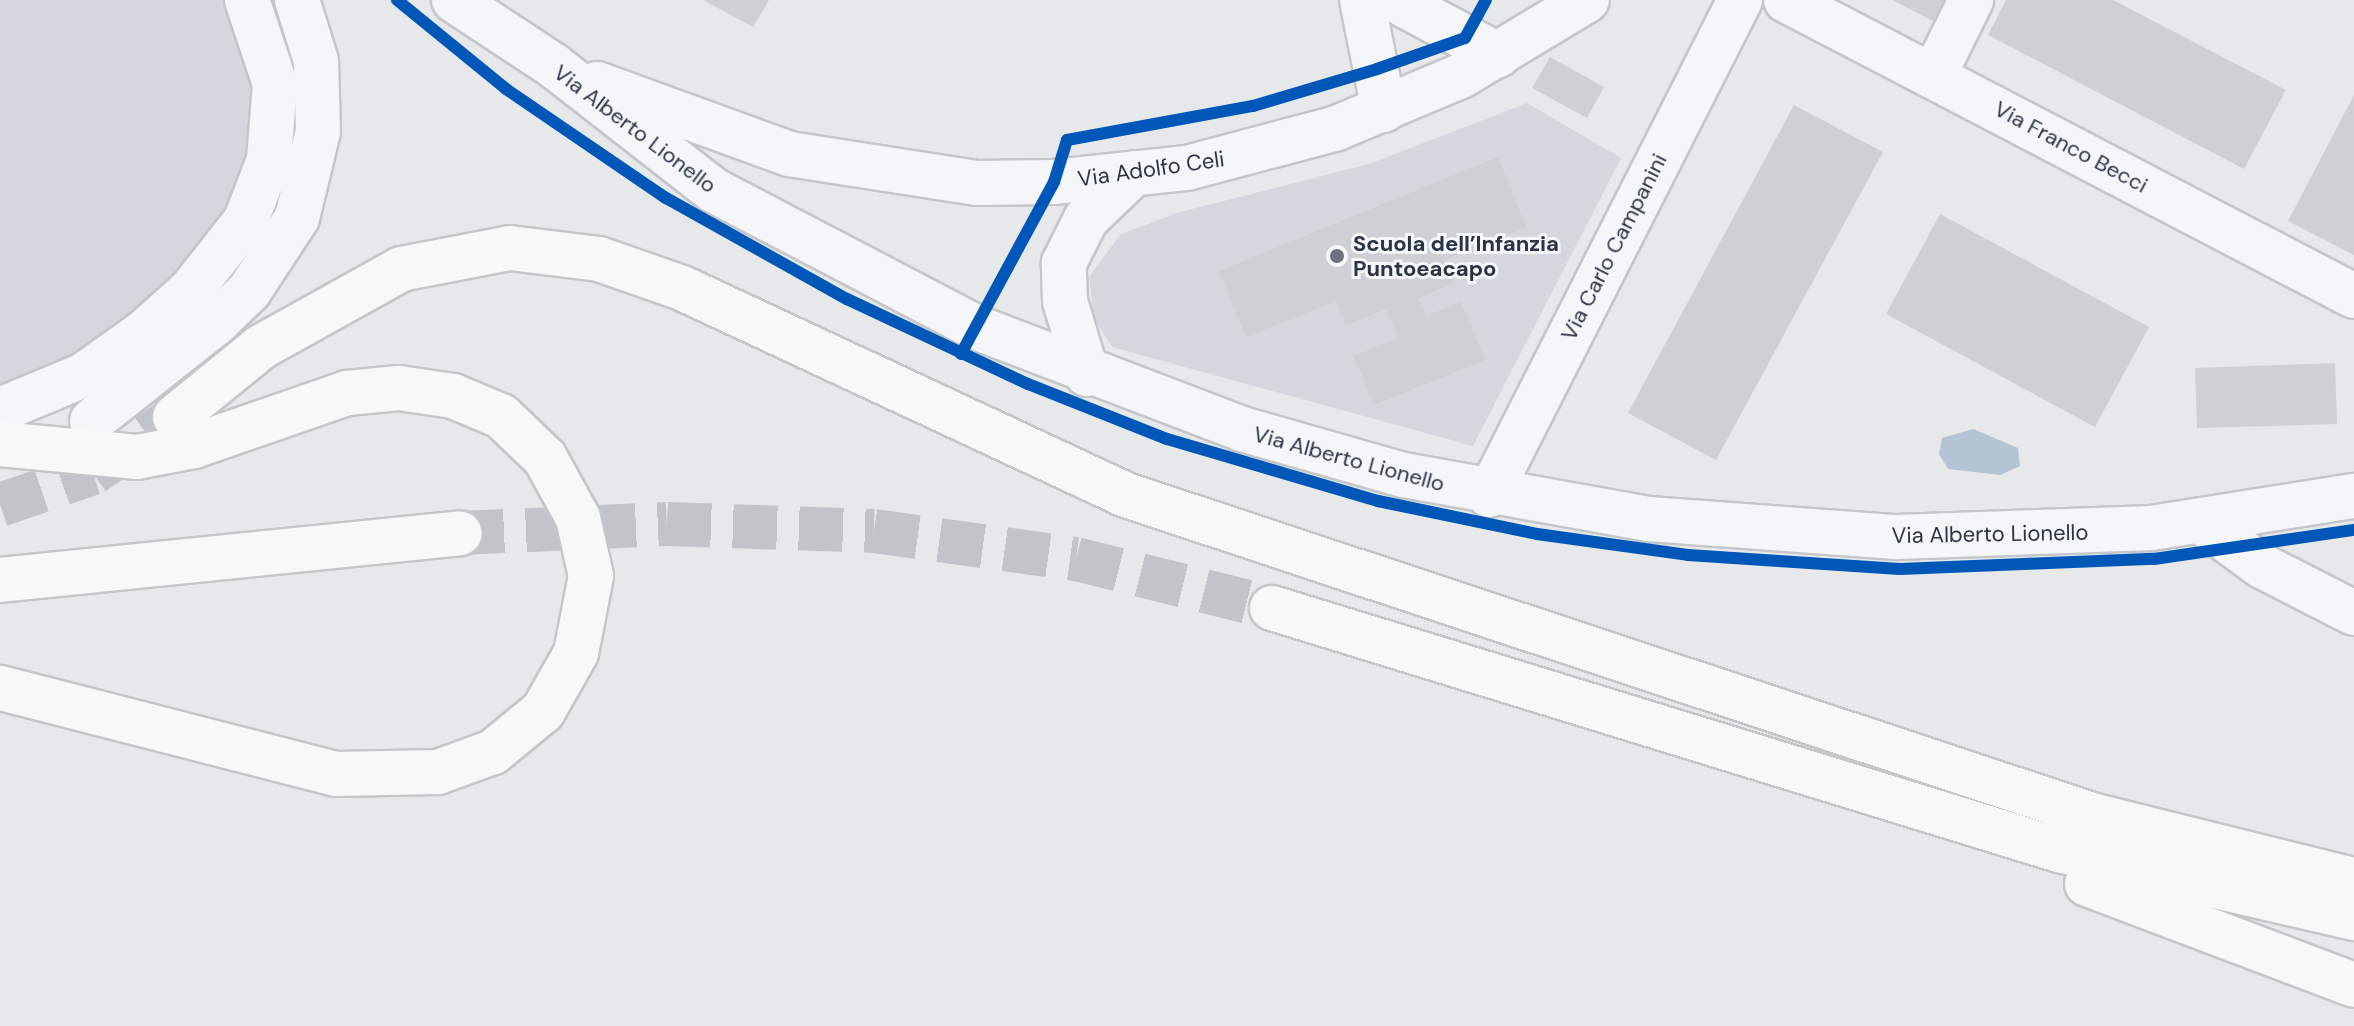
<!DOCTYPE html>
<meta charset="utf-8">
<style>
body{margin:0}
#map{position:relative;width:2354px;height:1026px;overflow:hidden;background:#e6e8ea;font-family:"DM Sans",sans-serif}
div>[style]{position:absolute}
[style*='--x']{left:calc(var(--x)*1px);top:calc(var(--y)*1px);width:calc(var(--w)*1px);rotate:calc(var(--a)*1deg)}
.built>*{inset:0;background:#d4d7dd}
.water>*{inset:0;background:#b4c4d5}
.building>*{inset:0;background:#ced0d3}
.highway-tunnel>*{height:44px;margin-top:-22px;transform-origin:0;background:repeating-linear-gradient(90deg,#c1c4c9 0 44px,transparent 0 66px)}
.roads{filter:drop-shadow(2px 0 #c4c6c8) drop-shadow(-2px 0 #c4c6c8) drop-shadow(0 2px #c4c6c8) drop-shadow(0 -2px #c4c6c8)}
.minor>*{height:44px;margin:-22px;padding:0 22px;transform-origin:22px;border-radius:22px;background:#f5f6f7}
.highway>*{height:44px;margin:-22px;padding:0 22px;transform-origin:22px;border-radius:22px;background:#f8f8f8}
.cycleway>*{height:12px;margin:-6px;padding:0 6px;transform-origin:6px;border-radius:6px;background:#0057b8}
.dots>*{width:22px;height:22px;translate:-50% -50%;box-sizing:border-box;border:4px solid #f4f6f9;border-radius:50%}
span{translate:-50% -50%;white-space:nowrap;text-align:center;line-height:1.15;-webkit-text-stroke:6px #f4f6f9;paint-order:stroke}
.street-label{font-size:22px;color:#2b3445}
.poi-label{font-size:22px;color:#2b3445;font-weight:700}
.left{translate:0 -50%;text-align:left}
</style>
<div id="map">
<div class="built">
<i style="clip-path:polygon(0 0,232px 0,256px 72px,257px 140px,241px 204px,197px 271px,55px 378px,0 394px)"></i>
<i style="clip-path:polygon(1527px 103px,1621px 158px,1473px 446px,1112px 347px,1094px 318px,1089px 277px,1120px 235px,1176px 213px,1369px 164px)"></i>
</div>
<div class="water">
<i style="clip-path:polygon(1973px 429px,2018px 448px,2020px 466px,2000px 475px,1948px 469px,1939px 454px,1942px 438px)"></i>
</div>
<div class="building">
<i style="clip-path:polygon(703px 0,769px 0,753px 27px)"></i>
<i style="clip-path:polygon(1892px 0,1944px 0,1933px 21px)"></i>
<i style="clip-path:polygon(2006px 0,2113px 0,2286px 90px,2244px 169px,1988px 35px)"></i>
<i style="clip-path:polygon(1550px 57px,1604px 87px,1587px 118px,1532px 88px)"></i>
<i style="clip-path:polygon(2354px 95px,2354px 255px,2288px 221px)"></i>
<i style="clip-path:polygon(1794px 105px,1883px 152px,1716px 460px,1628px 413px)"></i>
<i style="clip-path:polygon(1498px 157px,1526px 227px,1444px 260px,1454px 283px,1418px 298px,1426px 316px,1461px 302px,1485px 360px,1374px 405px,1354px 356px,1398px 338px,1386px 309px,1346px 325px,1336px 301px,1246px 337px,1219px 271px)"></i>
<i style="clip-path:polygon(1940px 214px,2149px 327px,2095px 427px,1886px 314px)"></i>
<i style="clip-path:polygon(2335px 363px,2337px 424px,2197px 428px,2195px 368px)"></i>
</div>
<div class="highway-tunnel">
<i style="--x:0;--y:505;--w:98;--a:-19"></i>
<i style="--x:93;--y:473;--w:99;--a:-34.3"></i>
<i style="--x:460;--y:533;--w:207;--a:-2.5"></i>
<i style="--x:667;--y:524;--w:207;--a:1.9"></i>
<i style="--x:874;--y:531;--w:204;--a:7.9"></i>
<i style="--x:1076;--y:559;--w:202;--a:14"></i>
</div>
<div class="roads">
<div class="minor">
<i style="--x:454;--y:0;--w:120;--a:33.4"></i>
<i style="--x:554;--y:66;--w:202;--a:37.9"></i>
<i style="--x:713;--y:190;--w:296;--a:27.6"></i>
<i style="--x:975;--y:327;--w:286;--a:20.9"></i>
<i style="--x:1242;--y:429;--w:168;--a:15.9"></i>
<i style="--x:1404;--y:475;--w:249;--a:10.2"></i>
<i style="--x:1649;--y:519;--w:248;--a:4.2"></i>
<i style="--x:1896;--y:537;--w:255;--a:-2"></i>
<i style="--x:2151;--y:528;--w:206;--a:-9"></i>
<i style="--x:1362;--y:0;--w:112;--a:78.7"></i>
<i style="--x:1395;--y:0;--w:117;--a:28.1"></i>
<i style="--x:1786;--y:0;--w:640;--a:27.53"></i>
<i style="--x:1934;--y:75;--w:84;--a:-63.7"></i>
<i style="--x:597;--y:84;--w:204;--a:20"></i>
<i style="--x:789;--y:154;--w:190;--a:8.8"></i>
<i style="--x:977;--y:183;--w:77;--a:-0.7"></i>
<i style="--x:1054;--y:182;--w:134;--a:-6"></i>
<i style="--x:1187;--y:168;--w:155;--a:-14.9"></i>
<i style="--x:1337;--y:128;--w:134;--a:-22.8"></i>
<i style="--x:1461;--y:76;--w:147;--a:-31.1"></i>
<i style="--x:1087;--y:374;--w:76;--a:-106.8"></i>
<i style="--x:1065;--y:301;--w:38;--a:-92"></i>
<i style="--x:1064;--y:263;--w:49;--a:-63.4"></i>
<i style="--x:1086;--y:219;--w:66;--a:-43.8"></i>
<i style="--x:0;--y:410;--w:91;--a:-22.6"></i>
<i style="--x:84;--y:375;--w:72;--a:-35.4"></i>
<i style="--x:143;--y:333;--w:64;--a:-41.9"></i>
<i style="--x:191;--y:290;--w:89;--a:-51.8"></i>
<i style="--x:246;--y:220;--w:64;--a:-69"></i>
<i style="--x:269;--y:160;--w:76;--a:-85.5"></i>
<i style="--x:275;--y:84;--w:89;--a:-108.4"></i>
<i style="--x:92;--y:421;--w:159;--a:-38.4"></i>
<i style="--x:217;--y:322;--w:45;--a:-44.1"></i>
<i style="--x:249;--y:291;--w:87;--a:-56.7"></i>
<i style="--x:297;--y:218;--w:89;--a:-76.4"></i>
<i style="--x:318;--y:131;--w:70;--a:-91.6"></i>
<i style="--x:316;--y:61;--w:64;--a:-107.3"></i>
<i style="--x:1489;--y:495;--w:555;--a:-63.11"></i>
<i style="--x:2202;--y:522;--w:74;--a:36.3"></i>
<i style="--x:2262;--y:566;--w:103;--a:27.1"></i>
</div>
<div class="highway">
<i style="--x:175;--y:417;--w:111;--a:-39.1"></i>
<i style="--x:261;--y:347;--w:160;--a:-29.1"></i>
<i style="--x:401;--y:269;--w:111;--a:-10.9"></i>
<i style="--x:510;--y:248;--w:90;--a:7"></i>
<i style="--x:599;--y:259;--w:88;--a:19.3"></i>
<i style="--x:682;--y:288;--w:487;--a:25"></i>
<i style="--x:1123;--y:494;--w:1024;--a:18.33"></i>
<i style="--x:2095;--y:816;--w:267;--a:13.9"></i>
<i style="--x:0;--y:444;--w:138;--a:5.4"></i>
<i style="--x:137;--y:457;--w:58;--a:-10.9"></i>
<i style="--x:194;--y:446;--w:162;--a:-19.1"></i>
<i style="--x:347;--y:393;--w:52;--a:-5.5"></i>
<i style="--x:399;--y:388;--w:55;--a:8.4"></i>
<i style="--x:453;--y:396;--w:52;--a:22.6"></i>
<i style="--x:501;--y:416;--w:61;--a:43.7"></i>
<i style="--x:545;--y:458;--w:68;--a:61.2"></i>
<i style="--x:578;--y:518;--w:59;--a:77.4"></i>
<i style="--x:591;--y:576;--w:78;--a:101"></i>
<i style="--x:576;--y:653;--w:67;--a:119.6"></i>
<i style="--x:543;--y:711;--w:65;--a:140.6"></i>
<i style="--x:493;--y:752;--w:59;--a:160"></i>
<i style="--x:438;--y:772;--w:102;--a:178.9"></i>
<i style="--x:336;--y:774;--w:347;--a:-165.6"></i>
<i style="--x:0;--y:580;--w:462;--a:-5.8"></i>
<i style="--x:1272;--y:608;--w:823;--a:17.09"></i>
<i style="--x:2059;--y:850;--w:303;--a:13"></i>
<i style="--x:2087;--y:884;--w:285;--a:20.7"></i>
</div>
</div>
<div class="cycleway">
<i style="--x:397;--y:0;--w:141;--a:39.2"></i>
<i style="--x:506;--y:89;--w:194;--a:34.3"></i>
<i style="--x:666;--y:198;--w:207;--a:29.2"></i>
<i style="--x:847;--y:299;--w:200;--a:25.2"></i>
<i style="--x:1028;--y:384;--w:149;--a:21.6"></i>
<i style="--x:1167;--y:439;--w:220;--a:16.4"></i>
<i style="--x:1378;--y:501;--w:162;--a:11.7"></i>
<i style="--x:1537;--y:534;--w:152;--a:7.9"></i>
<i style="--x:1688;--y:555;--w:212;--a:3.8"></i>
<i style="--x:1900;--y:569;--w:254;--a:-2.3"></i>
<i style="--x:2154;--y:559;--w:202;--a:-8.3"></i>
<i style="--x:961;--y:354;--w:196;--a:-61.6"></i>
<i style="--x:1054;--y:182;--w:44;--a:-72.8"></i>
<i style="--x:1067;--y:140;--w:189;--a:-10.4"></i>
<i style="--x:1253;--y:106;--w:129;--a:-16.6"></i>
<i style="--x:1377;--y:69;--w:93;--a:-19.4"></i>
<i style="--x:1465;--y:38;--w:43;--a:-61.1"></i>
</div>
<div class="dots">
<i style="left:1337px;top:256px;background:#6c737f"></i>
</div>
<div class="street-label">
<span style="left:635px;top:129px;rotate:37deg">Via Alberto Lionello</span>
<span style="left:2071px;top:147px;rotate:28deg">Via Franco Becci</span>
<span style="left:1151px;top:169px;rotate:-8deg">Via Adolfo Celi</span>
<span style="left:1614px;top:247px;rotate:-63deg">Via Carlo Campanini</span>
<span style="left:1349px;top:459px;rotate:15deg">Via Alberto Lionello</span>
<span style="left:1990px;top:534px;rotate:-1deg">Via Alberto Lionello</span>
</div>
<div class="poi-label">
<span class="left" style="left:1353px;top:256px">Scuola dell’Infanzia<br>Puntoeacapo</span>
</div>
</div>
